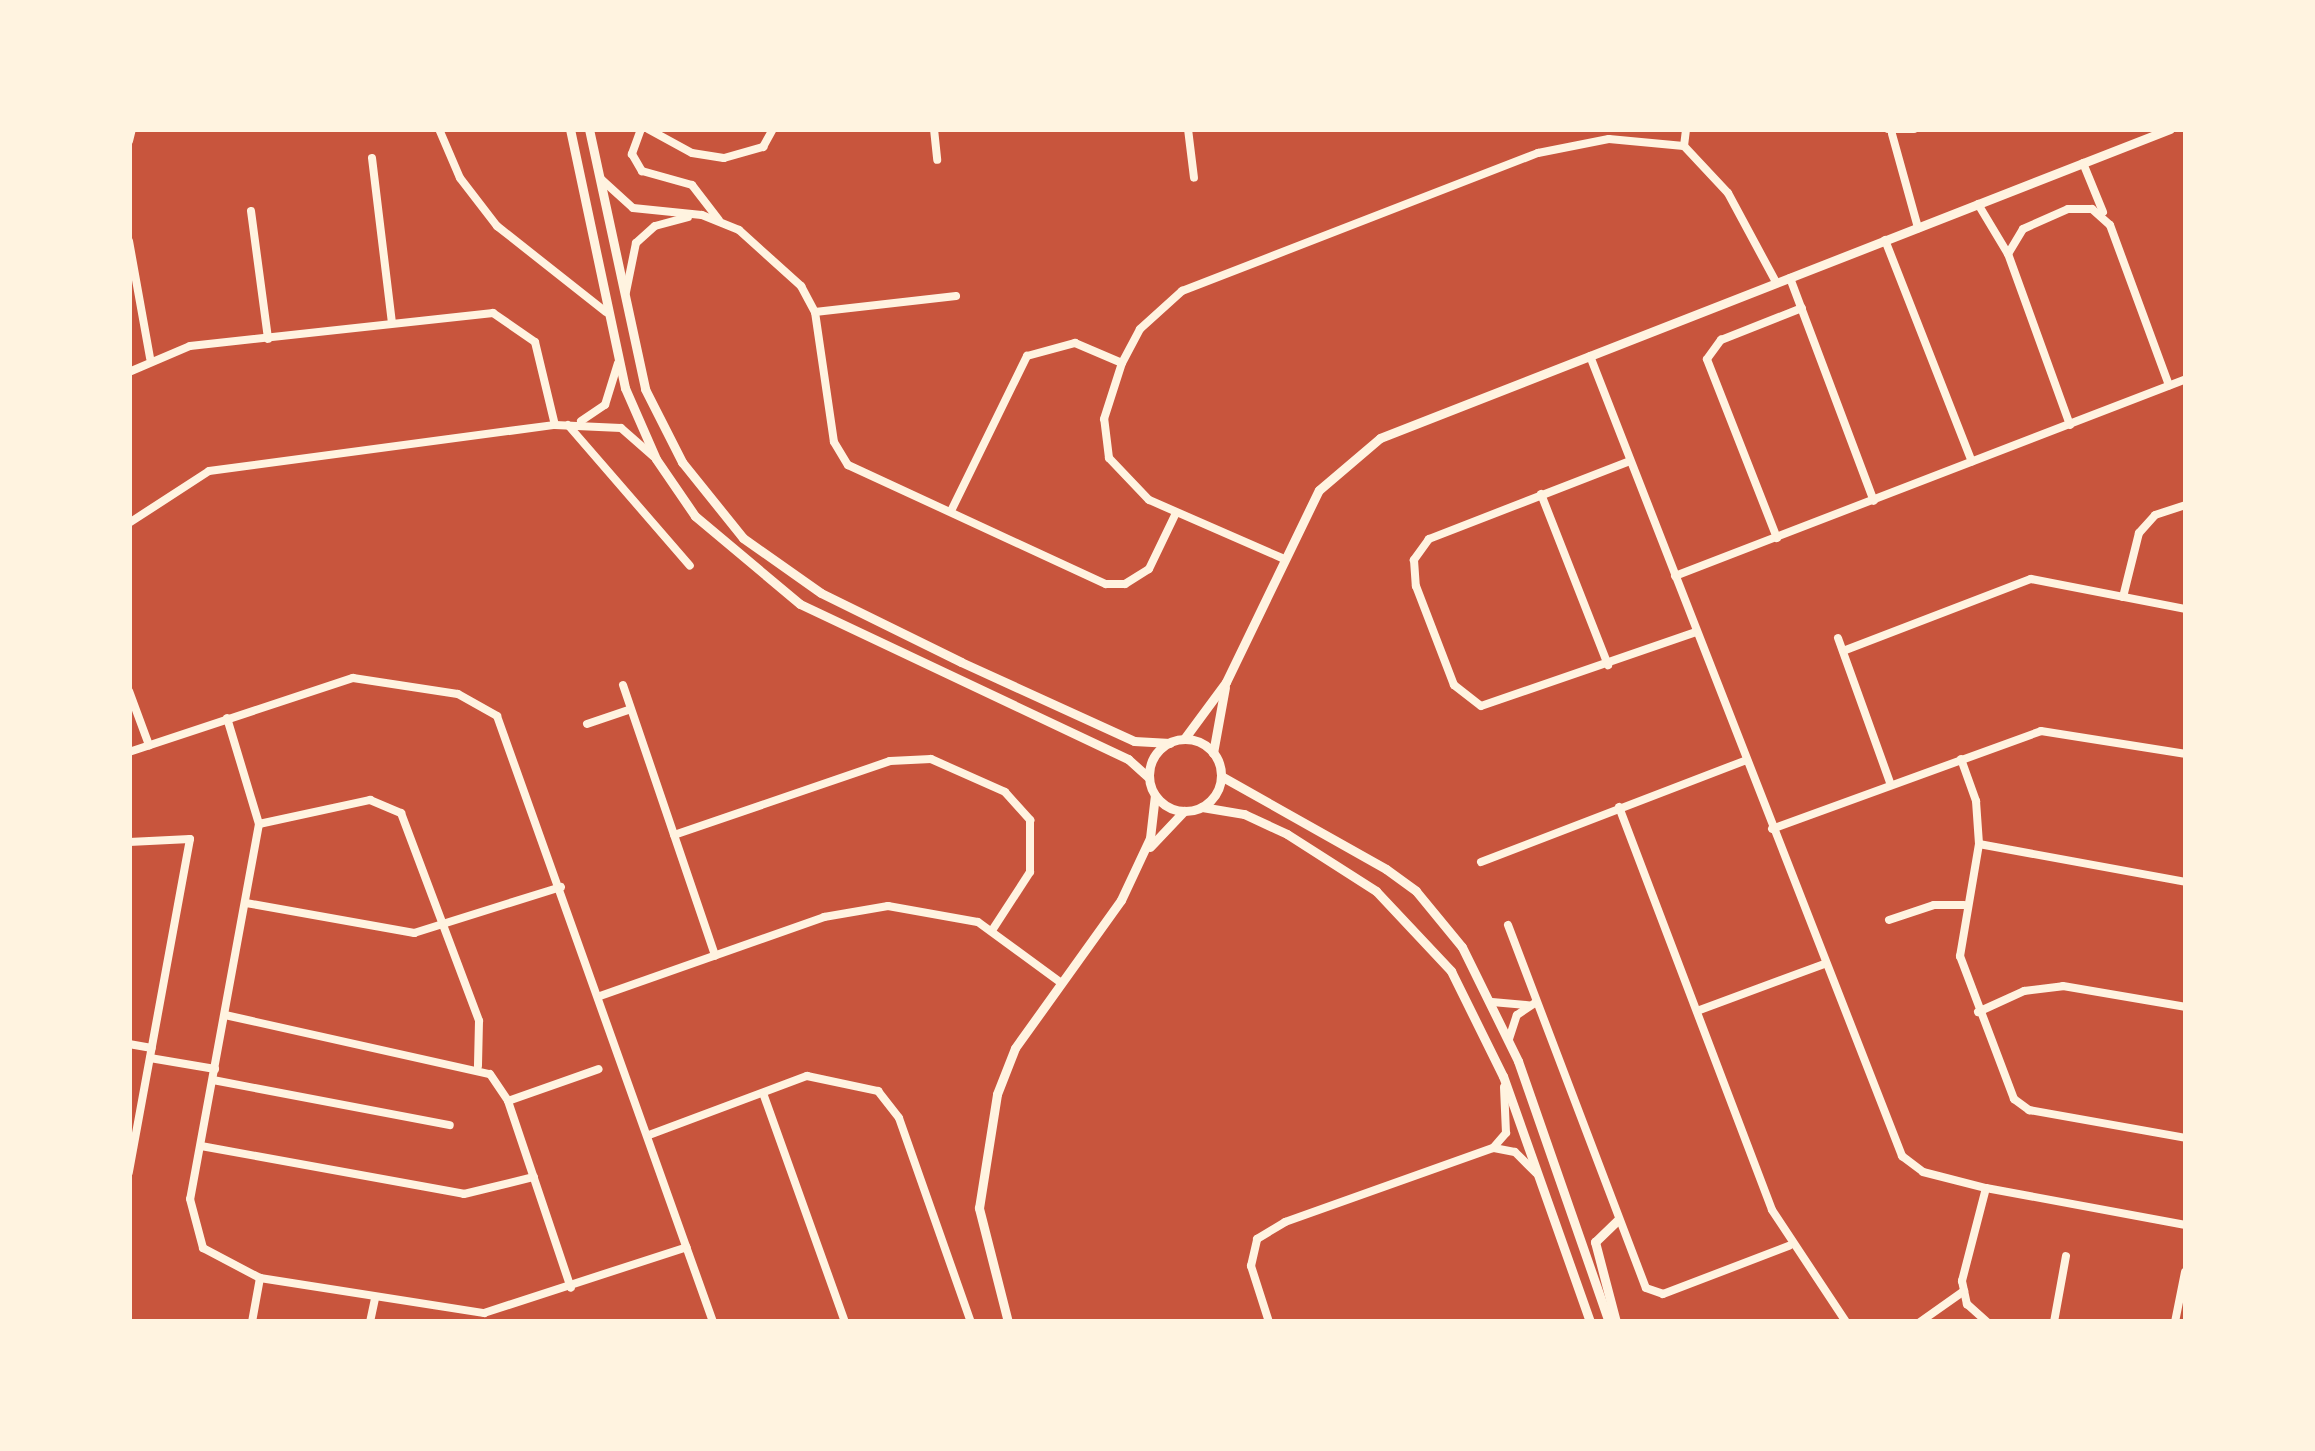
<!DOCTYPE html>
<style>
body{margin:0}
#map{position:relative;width:2315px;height:1451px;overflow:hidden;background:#c8553d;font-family:Cabin,sans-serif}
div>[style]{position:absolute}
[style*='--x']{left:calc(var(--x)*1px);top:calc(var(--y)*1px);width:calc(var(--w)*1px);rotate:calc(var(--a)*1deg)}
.minor>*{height:8px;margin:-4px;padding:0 4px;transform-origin:4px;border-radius:4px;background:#fff3e0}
.tertiary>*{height:9px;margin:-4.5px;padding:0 4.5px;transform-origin:4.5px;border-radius:4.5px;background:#fff3e0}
.tertiary>.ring{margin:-4.5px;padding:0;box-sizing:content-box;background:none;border:9px solid #fff3e0;border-radius:50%}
span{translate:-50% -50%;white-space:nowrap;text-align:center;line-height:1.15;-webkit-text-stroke:9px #fff3e0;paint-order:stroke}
.frame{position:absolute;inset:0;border:132px solid #fff3e0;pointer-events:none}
</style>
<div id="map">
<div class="minor">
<i style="--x:439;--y:129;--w:53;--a:66.8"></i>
<i style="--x:460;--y:178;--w:61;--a:52.4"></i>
<i style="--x:497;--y:226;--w:139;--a:38.3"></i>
<i style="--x:641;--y:129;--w:27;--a:110"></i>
<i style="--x:632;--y:154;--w:20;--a:60"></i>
<i style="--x:642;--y:171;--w:52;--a:15.6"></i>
<i style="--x:692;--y:185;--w:44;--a:52.4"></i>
<i style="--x:648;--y:129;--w:50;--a:28.6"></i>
<i style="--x:692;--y:153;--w:32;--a:9"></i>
<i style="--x:724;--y:158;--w:41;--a:-15.8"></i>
<i style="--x:763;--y:147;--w:21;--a:-61"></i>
<i style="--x:934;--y:129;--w:31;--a:84"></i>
<i style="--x:1188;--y:129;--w:49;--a:83"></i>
<i style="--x:1888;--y:129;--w:26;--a:0"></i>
<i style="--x:1892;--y:134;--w:98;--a:74.5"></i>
<i style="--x:129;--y:141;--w:12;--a:-76"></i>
<i style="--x:1684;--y:146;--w:17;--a:-83"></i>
<i style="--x:372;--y:158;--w:166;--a:83.1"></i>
<i style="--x:2083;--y:163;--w:53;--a:67.8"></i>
<i style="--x:601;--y:179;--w:43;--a:42.2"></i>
<i style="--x:633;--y:208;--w:69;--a:5.8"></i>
<i style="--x:702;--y:215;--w:40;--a:22"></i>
<i style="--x:739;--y:230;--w:84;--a:42.1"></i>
<i style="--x:801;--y:286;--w:30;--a:62"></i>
<i style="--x:815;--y:312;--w:131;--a:81.7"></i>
<i style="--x:834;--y:442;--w:27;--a:59"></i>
<i style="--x:848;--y:465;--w:284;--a:24.8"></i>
<i style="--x:1106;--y:584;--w:19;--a:0"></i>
<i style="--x:1125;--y:584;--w:28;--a:-32"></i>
<i style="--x:1149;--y:569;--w:62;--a:-64.3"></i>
<i style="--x:1978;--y:204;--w:58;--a:59"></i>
<i style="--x:251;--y:211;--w:129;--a:82.4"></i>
<i style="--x:1885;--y:240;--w:238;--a:68.6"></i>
<i style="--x:129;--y:241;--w:119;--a:79.8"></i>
<i style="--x:1790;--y:278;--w:238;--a:69.4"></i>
<i style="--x:626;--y:292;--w:50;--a:-78.5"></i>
<i style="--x:636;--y:243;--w:25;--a:-42"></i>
<i style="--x:655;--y:226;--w:34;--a:-15"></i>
<i style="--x:815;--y:312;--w:142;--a:-6.5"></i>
<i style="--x:1590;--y:356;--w:859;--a:68.69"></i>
<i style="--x:1902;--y:1156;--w:26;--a:37"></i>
<i style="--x:1923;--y:1172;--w:65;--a:14.3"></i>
<i style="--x:1986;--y:1188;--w:203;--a:10.5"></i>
<i style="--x:129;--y:372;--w:66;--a:-23.1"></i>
<i style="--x:190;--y:346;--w:305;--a:-6.2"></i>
<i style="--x:493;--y:313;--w:51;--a:34.6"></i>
<i style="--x:535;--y:342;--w:85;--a:76.5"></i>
<i style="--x:581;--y:421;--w:29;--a:-34"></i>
<i style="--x:605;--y:405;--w:44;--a:-72.8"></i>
<i style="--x:568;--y:425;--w:186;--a:49.1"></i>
<i style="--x:2070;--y:425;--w:182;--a:-109.9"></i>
<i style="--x:2008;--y:254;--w:29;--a:-59"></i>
<i style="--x:2023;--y:229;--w:49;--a:-24"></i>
<i style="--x:2068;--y:209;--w:24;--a:0"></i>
<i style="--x:2092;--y:209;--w:24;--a:42"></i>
<i style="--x:2110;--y:225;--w:171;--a:69.8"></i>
<i style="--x:1630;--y:461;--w:216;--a:158.8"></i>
<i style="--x:1429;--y:539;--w:26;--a:126"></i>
<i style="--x:1414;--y:560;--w:26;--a:86"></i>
<i style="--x:1416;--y:586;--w:106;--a:69"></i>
<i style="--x:1454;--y:685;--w:34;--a:38"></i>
<i style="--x:1481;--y:706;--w:227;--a:-19"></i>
<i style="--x:1541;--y:494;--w:184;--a:68.6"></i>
<i style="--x:951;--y:511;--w:173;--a:-63.9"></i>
<i style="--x:1027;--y:356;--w:50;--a:-15.2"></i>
<i style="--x:1075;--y:343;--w:51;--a:23.1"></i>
<i style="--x:129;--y:523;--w:95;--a:-33"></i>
<i style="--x:209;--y:471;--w:349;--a:-7.6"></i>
<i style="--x:555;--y:425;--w:66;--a:2.6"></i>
<i style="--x:621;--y:428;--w:44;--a:41.3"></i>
<i style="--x:1777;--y:538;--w:192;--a:-111.4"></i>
<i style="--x:1707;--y:359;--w:24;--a:-54"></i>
<i style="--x:1721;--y:340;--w:87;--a:-21.6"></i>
<i style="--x:1282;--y:558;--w:145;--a:-156.4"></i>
<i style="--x:1149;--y:500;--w:58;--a:-133.6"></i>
<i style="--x:1109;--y:458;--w:39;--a:-97"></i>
<i style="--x:1104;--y:419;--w:59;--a:-72.2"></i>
<i style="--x:1122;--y:363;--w:38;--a:-62"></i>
<i style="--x:1140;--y:329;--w:57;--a:-42.1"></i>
<i style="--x:1182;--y:291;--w:382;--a:-21.2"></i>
<i style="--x:1538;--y:153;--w:72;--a:-11.2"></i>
<i style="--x:1609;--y:139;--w:75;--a:5.3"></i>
<i style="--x:1684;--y:146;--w:64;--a:46.9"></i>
<i style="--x:1728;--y:193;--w:101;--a:61.7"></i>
<i style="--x:1675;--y:576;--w:548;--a:-21.08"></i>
<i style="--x:2123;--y:597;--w:66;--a:-76"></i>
<i style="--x:2139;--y:533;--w:24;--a:-48"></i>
<i style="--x:2155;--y:515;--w:33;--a:-18"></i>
<i style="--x:1838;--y:638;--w:156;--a:70.2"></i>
<i style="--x:1843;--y:651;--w:201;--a:-21"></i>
<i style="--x:2031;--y:579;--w:158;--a:11"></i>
<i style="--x:623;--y:685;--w:286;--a:71.2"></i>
<i style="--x:129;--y:691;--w:58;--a:69.7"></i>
<i style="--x:227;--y:718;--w:111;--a:73.2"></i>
<i style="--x:259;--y:824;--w:381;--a:100.4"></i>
<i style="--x:190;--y:1199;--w:51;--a:75.1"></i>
<i style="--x:203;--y:1248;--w:64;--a:27.8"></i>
<i style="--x:260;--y:1278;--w:227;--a:8.9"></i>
<i style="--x:484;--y:1313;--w:213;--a:-18"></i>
<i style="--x:587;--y:724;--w:46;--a:-18.8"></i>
<i style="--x:129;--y:752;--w:236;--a:-18.3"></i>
<i style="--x:353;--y:678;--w:106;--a:8.7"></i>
<i style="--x:458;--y:694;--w:45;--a:29.4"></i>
<i style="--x:497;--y:716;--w:643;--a:70.38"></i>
<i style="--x:1961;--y:759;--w:45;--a:70.3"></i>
<i style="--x:1976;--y:801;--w:43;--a:86"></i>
<i style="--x:1979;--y:844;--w:114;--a:99.6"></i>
<i style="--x:1960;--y:956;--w:153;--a:69.3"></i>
<i style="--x:2014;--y:1099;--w:19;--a:36"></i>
<i style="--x:2029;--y:1110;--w:159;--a:10.1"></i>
<i style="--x:1619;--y:807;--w:431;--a:69.2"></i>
<i style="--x:1772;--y:1210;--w:134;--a:56.5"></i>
<i style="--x:259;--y:824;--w:114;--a:-12.2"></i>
<i style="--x:370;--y:800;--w:34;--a:23"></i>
<i style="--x:401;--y:813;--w:222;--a:69.4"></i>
<i style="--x:479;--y:1021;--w:45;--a:91.3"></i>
<i style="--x:1772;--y:829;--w:286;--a:-20"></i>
<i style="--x:2041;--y:731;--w:147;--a:9"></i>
<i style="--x:674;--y:835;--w:228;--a:-18.9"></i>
<i style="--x:890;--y:761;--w:41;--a:-2.8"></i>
<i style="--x:931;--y:759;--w:81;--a:24"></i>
<i style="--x:1005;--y:792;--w:38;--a:48"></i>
<i style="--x:1030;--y:820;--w:52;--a:90"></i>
<i style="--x:1030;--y:872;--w:68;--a:123"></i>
<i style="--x:129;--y:842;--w:61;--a:-2.8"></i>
<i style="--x:190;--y:839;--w:339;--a:100.4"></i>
<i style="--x:1979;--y:844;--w:210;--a:10.4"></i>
<i style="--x:1481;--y:862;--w:285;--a:-21"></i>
<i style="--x:246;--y:903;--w:171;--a:10.1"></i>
<i style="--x:414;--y:933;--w:154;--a:-17.4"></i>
<i style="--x:1889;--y:920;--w:47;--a:-18.4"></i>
<i style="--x:1934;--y:905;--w:30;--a:0"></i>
<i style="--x:1508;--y:925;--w:388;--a:69.2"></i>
<i style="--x:1646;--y:1288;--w:18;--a:19"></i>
<i style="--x:1663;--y:1294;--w:135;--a:-20.9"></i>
<i style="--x:600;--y:996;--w:238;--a:-19.4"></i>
<i style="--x:824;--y:917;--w:65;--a:-9.8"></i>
<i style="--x:888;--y:906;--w:91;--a:10.1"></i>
<i style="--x:978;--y:922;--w:102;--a:36.2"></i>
<i style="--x:1492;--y:1002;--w:36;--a:5"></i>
<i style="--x:1697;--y:1011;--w:135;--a:-20.3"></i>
<i style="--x:1978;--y:1012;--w:51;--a:-24.5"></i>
<i style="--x:2024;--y:991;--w:39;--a:-7"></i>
<i style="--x:2063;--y:986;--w:125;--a:9.7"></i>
<i style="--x:225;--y:1015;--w:271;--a:12.6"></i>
<i style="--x:490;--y:1074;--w:32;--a:56"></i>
<i style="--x:508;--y:1101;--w:197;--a:71.4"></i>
<i style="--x:1509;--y:1039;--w:25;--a:-72"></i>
<i style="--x:1517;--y:1015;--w:22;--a:-34"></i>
<i style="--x:129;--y:1044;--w:23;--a:10"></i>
<i style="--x:150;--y:1058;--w:66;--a:9.6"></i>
<i style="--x:213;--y:1080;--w:241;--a:10.8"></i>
<i style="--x:763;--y:1093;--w:243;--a:70.3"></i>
<i style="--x:508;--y:1101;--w:96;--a:-19.4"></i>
<i style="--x:649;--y:1135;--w:169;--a:-20.5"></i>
<i style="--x:807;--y:1076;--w:73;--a:11.9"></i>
<i style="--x:878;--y:1091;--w:34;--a:52"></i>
<i style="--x:899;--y:1118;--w:216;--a:70.6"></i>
<i style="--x:201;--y:1146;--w:267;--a:10.3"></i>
<i style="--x:464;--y:1194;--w:72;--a:-13.7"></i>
<i style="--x:1494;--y:1148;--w:21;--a:11"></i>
<i style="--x:1515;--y:1152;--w:30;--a:45"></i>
<i style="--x:1986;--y:1188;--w:96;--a:104.5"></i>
<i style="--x:1962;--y:1281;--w:24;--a:78"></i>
<i style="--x:1967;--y:1304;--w:27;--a:42"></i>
<i style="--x:252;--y:1322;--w:45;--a:-79.7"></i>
<i style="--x:370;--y:1322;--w:25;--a:-78"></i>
<i style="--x:1269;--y:1322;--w:59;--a:-107.8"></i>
<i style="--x:1251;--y:1266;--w:28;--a:-77"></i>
<i style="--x:1257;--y:1239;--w:33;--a:-31"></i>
<i style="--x:1285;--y:1222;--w:221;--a:-19.6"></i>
<i style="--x:1493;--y:1148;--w:20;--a:-49"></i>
<i style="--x:1506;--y:1133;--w:46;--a:-92.5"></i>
<i style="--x:1920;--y:1322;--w:54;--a:-35.2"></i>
<i style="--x:2054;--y:1322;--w:67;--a:-79.7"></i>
<i style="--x:2175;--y:1322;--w:51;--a:-78.7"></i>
</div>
<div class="tertiary">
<i style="--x:570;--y:129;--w:265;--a:78"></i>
<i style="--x:625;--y:388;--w:77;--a:66.4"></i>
<i style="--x:656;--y:459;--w:69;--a:55.6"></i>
<i style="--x:695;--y:516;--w:137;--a:40"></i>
<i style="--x:800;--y:604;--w:363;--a:25.3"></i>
<i style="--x:1128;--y:759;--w:28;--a:42"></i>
<i style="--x:589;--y:129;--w:266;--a:77.8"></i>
<i style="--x:645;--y:389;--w:82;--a:63.1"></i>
<i style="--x:682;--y:462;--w:97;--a:51.2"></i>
<i style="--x:743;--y:538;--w:95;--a:35.2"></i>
<i style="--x:821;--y:593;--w:156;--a:26.2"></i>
<i style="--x:961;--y:662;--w:190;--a:24.5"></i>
<i style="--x:1134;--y:741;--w:36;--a:3"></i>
<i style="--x:1184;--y:739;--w:71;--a:-53.6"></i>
<i style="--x:1226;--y:682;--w:213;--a:-64.2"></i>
<i style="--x:1319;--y:490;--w:80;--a:-40.4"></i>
<i style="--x:1380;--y:438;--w:848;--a:-21.36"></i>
<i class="ring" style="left:1149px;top:739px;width:63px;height:63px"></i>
<i style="--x:1213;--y:753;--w:67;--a:-79.7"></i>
<i style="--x:1221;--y:776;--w:189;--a:29.4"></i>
<i style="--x:1386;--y:869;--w:37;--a:36"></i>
<i style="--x:1416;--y:891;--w:72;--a:50.6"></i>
<i style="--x:1462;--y:947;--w:127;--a:63.8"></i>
<i style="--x:1518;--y:1061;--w:276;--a:70.8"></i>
<i style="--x:1202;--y:807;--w:43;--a:9.5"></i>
<i style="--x:1244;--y:814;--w:47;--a:24.9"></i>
<i style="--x:1287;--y:834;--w:106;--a:32.6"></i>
<i style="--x:1376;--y:891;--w:110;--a:46.8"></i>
<i style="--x:1451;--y:971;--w:117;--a:63.7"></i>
<i style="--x:1503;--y:1076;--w:261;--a:70.5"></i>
<i style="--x:1150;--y:847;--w:50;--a:-46.6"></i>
<i style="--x:1008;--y:1322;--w:118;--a:-104.3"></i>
<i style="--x:979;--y:1208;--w:115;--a:-81"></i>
<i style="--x:997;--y:1094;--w:49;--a:-68.6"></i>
<i style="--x:1015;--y:1048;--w:182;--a:-54.4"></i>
<i style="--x:1121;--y:900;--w:68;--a:-64.9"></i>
<i style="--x:1150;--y:838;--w:43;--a:-83.4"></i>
<i style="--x:1616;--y:1322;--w:83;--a:-104.7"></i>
<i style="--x:1595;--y:1242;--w:32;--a:-44"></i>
</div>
<div class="frame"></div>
</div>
